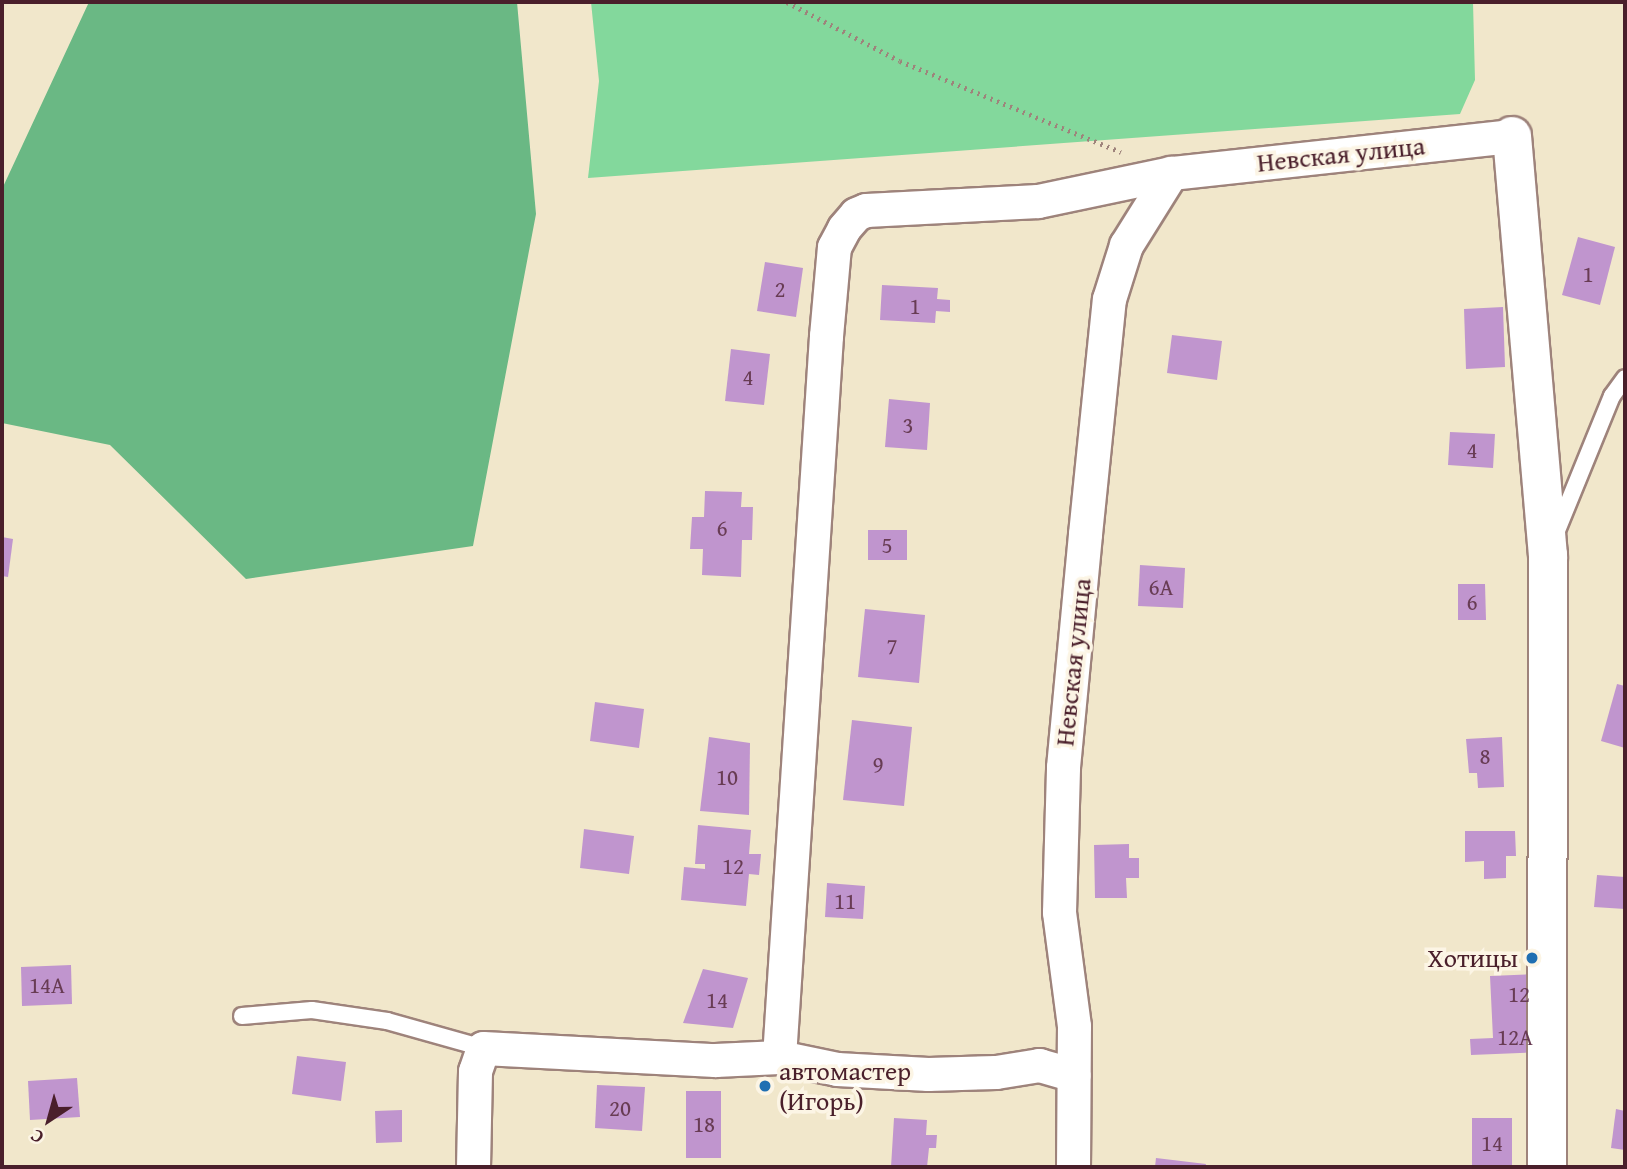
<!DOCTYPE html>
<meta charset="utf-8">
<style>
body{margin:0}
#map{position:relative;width:1627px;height:1169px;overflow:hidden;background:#f1e7cb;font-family:"Gentium Book Plus",serif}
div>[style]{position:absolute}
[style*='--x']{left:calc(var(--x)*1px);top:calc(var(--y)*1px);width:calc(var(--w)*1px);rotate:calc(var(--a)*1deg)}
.green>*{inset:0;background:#83d89c}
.forest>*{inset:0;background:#6ab884}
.building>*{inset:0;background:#c095ce}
.path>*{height:4.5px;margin-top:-2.25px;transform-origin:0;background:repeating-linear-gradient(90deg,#9e837b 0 2px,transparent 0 7px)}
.roads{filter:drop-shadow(2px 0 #9e837b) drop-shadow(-2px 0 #9e837b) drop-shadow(0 2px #9e837b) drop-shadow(0 -2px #9e837b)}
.lane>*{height:16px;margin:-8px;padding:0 8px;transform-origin:8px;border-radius:8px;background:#fff}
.street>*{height:33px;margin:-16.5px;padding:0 16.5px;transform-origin:16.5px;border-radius:16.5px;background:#fff}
.secondary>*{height:38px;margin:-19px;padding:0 19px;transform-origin:19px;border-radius:19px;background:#fff}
.dots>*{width:19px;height:19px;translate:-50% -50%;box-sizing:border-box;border:4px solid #fcf5e5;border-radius:50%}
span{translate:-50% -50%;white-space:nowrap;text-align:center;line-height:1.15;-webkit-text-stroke:7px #fcf5e5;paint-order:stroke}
.number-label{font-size:23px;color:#683c54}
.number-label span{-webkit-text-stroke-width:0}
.street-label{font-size:26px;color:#4a1f2b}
.poi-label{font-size:26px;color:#4a1f2b}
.right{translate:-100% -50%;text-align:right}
.left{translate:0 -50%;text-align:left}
.frame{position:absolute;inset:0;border:4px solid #4a1f2b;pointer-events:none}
.north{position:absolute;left:14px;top:1085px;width:70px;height:70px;-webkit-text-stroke:5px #fcf5e5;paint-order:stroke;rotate:216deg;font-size:19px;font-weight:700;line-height:28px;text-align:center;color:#4a1f2b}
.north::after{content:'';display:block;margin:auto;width:24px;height:32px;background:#4a1f2b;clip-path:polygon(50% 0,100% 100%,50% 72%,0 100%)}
</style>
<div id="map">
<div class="green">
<i style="clip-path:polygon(591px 2px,1473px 2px,1475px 80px,1460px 114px,588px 178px,599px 81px)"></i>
</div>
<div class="forest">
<i style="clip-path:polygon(89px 2px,517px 2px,536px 214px,473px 546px,246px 579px,110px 445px,2px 423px,2px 189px)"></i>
</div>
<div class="building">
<i style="clip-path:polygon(1578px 237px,1615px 247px,1600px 305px,1562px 295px)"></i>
<i style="clip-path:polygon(765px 262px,803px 268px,796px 317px,757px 311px)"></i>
<i style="clip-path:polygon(882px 285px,938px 288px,937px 299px,950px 300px,950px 312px,936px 311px,935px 323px,880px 320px)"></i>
<i style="clip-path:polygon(1503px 307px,1505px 367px,1466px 369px,1464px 309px)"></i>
<i style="clip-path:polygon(1172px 335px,1222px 341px,1217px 380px,1167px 373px)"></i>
<i style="clip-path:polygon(731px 349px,770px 354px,764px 405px,725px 401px)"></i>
<i style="clip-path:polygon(889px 399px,930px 403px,927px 450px,885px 447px)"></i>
<i style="clip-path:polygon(1450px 432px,1495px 434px,1493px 468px,1448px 465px)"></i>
<i style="clip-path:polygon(705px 491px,742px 492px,741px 507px,753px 507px,752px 540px,742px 540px,741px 577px,702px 575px,703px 549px,690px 549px,692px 517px,704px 517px)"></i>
<i style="clip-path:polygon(868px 530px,907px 530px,907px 560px,868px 560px)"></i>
<i style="clip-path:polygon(2px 537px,13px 539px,8px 577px,2px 576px)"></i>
<i style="clip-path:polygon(1140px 565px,1185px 568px,1183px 608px,1138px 606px)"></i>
<i style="clip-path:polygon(1458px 584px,1485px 584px,1486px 620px,1458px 620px)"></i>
<i style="clip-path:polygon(865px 609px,925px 615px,919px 683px,858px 677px)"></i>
<i style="clip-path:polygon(1617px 684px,1625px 686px,1625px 748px,1601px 741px)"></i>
<i style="clip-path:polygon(595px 702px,644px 709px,639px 748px,590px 741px)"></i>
<i style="clip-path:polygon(852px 720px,912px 727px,904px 806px,843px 800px)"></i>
<i style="clip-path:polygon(709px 737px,750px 743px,749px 815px,700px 811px)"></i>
<i style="clip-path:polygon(1502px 737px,1504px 787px,1478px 788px,1477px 773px,1469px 773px,1466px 739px)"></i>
<i style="clip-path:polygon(698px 825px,751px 830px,749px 854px,761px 854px,759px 875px,749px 874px,746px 906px,681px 900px,684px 867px,705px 869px,705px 864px,695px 864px)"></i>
<i style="clip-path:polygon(584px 829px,634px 836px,629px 874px,580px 868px)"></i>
<i style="clip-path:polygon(1465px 831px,1515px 831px,1516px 856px,1506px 856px,1506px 878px,1484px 879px,1484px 861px,1465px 862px)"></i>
<i style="clip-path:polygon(1129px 844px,1129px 858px,1139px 858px,1139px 878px,1126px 878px,1127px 898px,1095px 898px,1094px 845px)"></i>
<i style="clip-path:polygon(1597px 875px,1625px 877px,1625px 909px,1594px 907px)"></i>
<i style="clip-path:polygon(827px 883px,865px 886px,863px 919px,825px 917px)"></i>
<i style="clip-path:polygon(71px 965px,72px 1004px,22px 1006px,21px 967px)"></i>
<i style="clip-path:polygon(703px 969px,748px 978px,733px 1028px,683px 1023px)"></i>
<i style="clip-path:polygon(1537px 974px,1541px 1052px,1471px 1055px,1470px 1039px,1493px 1038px,1490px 976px)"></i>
<i style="clip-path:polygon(297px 1056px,346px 1062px,341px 1101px,292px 1094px)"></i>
<i style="clip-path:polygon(77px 1078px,80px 1117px,30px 1120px,28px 1081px)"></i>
<i style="clip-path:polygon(597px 1085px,645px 1087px,642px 1131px,595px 1128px)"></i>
<i style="clip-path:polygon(686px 1091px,721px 1091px,721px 1158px,686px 1158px)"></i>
<i style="clip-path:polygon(1616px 1109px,1625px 1111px,1625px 1150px,1611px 1148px)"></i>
<i style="clip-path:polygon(402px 1110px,402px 1142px,376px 1143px,375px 1111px)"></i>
<i style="clip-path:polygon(894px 1118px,927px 1120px,926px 1135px,937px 1135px,936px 1148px,929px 1148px,927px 1167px,891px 1167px)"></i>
<i style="clip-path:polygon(1472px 1118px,1512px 1118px,1512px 1167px,1472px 1167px)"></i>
<i style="clip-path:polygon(1156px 1158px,1206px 1164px,1205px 1167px,1155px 1167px)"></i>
</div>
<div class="path">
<i style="--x:787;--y:2;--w:127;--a:27.6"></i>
<i style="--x:900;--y:61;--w:239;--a:22.4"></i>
</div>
<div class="roads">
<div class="lane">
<i style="--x:1556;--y:533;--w:148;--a:-67.8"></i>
<i style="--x:1612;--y:396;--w:22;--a:-54"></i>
<i style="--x:242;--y:1016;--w:70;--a:-4.9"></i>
<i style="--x:312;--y:1010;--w:76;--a:8.3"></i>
<i style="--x:387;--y:1021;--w:100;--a:15.7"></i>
</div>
<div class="street">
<i style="--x:779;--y:1057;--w:723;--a:-86.27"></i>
<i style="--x:826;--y:336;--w:89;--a:-84.9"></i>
<i style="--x:834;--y:247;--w:21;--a:-62"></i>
<i style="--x:844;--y:228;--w:18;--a:-49"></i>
<i style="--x:856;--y:214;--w:11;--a:-22"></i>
<i style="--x:866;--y:210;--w:172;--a:-3"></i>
<i style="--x:1038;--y:201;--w:136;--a:-11.9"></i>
<i style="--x:1171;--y:173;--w:343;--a:-6.2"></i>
<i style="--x:473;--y:1167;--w:96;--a:-88.8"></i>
<i style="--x:475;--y:1071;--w:24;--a:-71"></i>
<i style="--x:483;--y:1048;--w:232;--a:3"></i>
<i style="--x:715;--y:1060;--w:64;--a:-2.7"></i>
<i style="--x:779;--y:1057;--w:59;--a:11.7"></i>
<i style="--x:837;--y:1069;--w:91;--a:3.1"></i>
<i style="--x:928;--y:1074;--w:68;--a:-1.7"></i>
<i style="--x:996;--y:1072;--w:44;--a:-9.2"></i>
<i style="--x:1039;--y:1065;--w:36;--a:16"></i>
<i style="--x:1073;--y:1167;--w:141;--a:-89.6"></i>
<i style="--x:1074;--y:1026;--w:115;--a:-97.5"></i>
<i style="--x:1059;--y:912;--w:145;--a:-88.4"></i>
<i style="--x:1063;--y:767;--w:234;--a:-84.6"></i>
<i style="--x:1085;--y:534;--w:236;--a:-84.2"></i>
<i style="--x:1109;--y:299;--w:57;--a:-72.5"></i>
<i style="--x:1126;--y:245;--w:85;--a:-58"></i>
</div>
<div class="secondary">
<i style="--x:1512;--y:136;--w:421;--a:85.1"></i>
<i style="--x:1548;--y:555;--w:612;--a:90.09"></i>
</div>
</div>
<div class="dots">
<i style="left:1532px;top:958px;background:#1f6fb2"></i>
<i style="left:765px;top:1086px;background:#1f6fb2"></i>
</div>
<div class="number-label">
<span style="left:1588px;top:274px">1</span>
<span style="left:780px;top:289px">2</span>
<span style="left:915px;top:306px">1</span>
<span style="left:748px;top:377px">4</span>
<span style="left:908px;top:425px">3</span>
<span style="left:1472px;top:450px">4</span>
<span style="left:722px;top:528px">6</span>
<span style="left:887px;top:545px">5</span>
<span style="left:1161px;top:587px">6А</span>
<span style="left:1472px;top:602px">6</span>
<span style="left:892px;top:646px">7</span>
<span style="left:1485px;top:756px">8</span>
<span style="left:878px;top:764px">9</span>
<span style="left:727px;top:777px">10</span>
<span style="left:733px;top:866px">12</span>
<span style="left:845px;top:901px">11</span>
<span style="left:47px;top:985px">14А</span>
<span style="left:1519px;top:994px">12</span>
<span style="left:717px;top:1000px">14</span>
<span style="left:1515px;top:1037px">12А</span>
<span style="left:620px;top:1108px">20</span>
<span style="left:704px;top:1124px">18</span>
<span style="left:1492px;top:1143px">14</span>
</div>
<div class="street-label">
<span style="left:1341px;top:154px;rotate:-6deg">Невская улица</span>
<span style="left:1073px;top:662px;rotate:-84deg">Невская улица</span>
</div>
<div class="poi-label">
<span class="right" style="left:1518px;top:958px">Хотицы</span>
<span class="left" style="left:779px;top:1086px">автомастер<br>(Игорь)</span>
</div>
<div class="frame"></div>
<div class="north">С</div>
</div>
